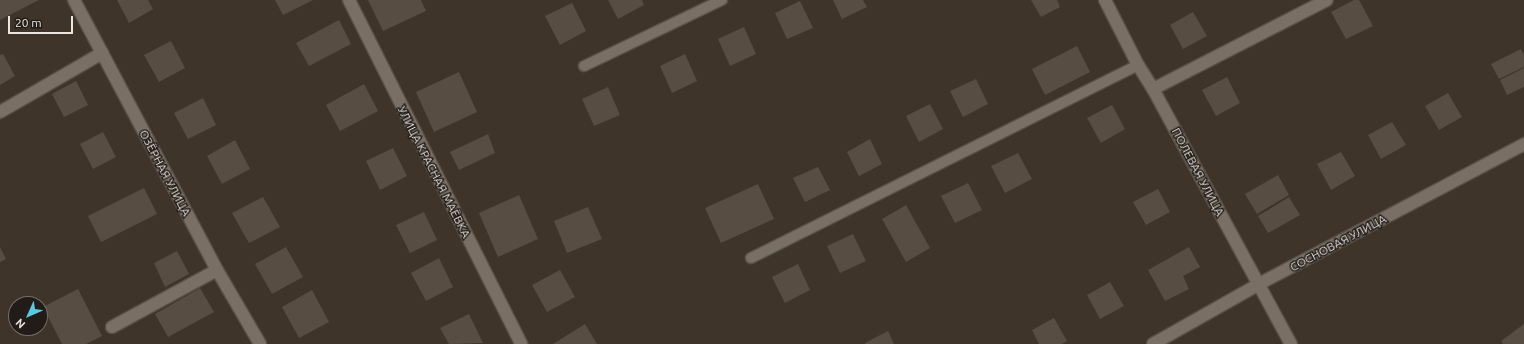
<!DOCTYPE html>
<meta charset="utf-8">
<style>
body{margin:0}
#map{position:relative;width:1524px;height:344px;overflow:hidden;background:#3e342a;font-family:Ubuntu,sans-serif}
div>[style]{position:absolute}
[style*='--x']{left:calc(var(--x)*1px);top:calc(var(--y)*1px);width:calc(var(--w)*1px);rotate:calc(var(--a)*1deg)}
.building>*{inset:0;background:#584d43}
.roads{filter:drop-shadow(1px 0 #585048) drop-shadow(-1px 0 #585048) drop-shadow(0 1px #585048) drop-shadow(0 -1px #585048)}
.service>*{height:10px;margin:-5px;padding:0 5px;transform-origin:5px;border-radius:5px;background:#7a6f65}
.minor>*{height:12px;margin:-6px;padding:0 6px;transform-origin:6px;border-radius:6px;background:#7a6f65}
span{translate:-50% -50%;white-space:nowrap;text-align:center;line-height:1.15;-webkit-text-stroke:3px #211c18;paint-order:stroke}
.street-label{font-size:12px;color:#ede6e0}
.north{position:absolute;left:8px;top:296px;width:40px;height:40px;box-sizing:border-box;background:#211c18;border:1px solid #736d68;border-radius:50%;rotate:225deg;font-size:11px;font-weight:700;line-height:16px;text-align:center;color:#ede6e0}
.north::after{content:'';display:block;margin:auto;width:14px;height:18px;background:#57c9e2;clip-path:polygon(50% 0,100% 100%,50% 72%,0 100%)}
.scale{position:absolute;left:8px;top:16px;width:65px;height:18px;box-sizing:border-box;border:2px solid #ede6e0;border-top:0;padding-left:5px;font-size:12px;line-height:14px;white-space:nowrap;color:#ede6e0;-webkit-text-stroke:3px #211c18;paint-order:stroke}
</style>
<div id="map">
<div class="building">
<i style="clip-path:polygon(0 0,39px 0,0 20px)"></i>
<i style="clip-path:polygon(117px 0,148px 0,153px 9px,129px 23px)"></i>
<i style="clip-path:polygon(275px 0,313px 0,283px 15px)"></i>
<i style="clip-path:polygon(368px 0,421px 0,426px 11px,383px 31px)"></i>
<i style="clip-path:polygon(608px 0,642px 0,644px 5px,618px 19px)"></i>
<i style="clip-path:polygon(833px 0,863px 0,867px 7px,842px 19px)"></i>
<i style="clip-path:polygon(1031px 0,1057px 0,1060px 7px,1041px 17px)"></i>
<i style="clip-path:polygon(1354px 0,1359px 0,1373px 26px,1346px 39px,1331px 12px)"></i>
<i style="clip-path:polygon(800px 1px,813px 28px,787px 39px,775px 13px)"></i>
<i style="clip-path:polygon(572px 3px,586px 31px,560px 45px,545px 16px)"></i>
<i style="clip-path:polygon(1193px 12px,1207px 36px,1183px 49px,1170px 25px)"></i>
<i style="clip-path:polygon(339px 20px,351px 44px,309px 66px,296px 43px)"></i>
<i style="clip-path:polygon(744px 27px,756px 54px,730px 66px,718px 39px)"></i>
<i style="clip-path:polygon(171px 41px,185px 68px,159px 82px,144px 55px)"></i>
<i style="clip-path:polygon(1077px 46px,1090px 72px,1045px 95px,1032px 69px)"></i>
<i style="clip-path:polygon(1521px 49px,1524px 55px,1524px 67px,1499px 79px,1491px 64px)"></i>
<i style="clip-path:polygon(3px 54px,15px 76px,0 85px,0 55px)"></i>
<i style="clip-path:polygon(685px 54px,697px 81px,672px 93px,660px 66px)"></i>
<i style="clip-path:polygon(1524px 68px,1524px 87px,1507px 95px,1500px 80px)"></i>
<i style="clip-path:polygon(459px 72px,477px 112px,434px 132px,416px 92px)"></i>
<i style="clip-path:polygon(1227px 77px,1240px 103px,1216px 116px,1202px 90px)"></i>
<i style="clip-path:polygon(976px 79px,988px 104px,963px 117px,950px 91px)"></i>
<i style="clip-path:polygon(76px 81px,88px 105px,64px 117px,52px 94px)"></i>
<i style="clip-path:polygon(364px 84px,378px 111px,340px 131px,326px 105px)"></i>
<i style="clip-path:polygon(608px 87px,620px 115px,594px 126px,582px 99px)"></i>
<i style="clip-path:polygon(1448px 93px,1462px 117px,1439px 130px,1425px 106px)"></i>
<i style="clip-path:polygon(203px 98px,216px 125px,188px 139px,174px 113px)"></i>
<i style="clip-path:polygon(930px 104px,943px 129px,919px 142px,906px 116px)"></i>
<i style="clip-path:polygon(1112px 105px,1125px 129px,1101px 143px,1087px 118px)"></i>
<i style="clip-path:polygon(1392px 122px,1406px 145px,1381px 159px,1368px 135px)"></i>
<i style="clip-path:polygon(103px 132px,116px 157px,93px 169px,80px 144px)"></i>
<i style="clip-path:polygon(488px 134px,495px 153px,459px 170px,450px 152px)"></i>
<i style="clip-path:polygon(870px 139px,882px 164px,859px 176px,847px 152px)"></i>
<i style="clip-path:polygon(235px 140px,250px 169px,222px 184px,207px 156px)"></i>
<i style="clip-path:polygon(393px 148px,407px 176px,380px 190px,366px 161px)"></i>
<i style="clip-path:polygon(1341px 152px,1355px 176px,1331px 190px,1317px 164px)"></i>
<i style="clip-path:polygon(1018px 153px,1032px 179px,1005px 193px,991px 166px)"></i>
<i style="clip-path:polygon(818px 167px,830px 190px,805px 202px,793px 178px)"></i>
<i style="clip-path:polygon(1278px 175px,1289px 195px,1257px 214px,1245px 194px)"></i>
<i style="clip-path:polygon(968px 183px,982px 210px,955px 223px,941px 196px)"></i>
<i style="clip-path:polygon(758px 184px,774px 219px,721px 243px,705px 208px)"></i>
<i style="clip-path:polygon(144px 188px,157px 214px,101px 242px,88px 216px)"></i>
<i style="clip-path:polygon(1158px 189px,1170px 212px,1146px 225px,1133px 202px)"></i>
<i style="clip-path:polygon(519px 195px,538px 239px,498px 257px,479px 213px)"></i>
<i style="clip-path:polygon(263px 197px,280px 227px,249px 243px,232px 213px)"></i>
<i style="clip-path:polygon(1289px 197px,1300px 215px,1268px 233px,1258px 216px)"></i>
<i style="clip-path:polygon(906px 205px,930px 248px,906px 262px,882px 219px)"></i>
<i style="clip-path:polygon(588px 207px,602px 239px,567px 253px,554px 221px)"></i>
<i style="clip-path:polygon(424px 212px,437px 240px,410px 253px,396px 225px)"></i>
<i style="clip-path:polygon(853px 234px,866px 261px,840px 273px,827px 246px)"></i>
<i style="clip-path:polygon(0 247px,6px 259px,0 262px)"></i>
<i style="clip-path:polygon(286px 247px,303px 277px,272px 294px,255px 264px)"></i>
<i style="clip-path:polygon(1189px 247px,1200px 267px,1183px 276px,1189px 289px,1165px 301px,1148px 270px)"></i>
<i style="clip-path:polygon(177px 251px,189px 274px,165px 287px,154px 263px)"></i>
<i style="clip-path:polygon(439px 258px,453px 287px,426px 301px,411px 273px)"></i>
<i style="clip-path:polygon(798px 264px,810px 290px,785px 303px,772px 277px)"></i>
<i style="clip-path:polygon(560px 270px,575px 297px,547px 312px,532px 285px)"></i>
<i style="clip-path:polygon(1110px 282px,1124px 306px,1100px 319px,1087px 295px)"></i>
<i style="clip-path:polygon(200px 288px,214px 312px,168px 337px,155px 314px)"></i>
<i style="clip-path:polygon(78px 289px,102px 336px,86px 344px,62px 344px,43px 307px)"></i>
<i style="clip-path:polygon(312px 290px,329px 322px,299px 338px,282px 307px)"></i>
<i style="clip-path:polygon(469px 314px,483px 343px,449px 344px,440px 328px)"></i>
<i style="clip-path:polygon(1054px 318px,1067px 341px,1062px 344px,1039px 344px,1032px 330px)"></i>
<i style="clip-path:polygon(585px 324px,597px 344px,553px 344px)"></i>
<i style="clip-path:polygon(1524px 324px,1524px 344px,1503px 344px,1501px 341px)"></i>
<i style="clip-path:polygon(888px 331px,894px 344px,865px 344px,865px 343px)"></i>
</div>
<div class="roads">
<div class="service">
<i style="--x:584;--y:66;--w:153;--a:-25.6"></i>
<i style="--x:751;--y:258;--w:432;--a:-26.5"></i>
</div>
<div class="minor">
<i style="--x:74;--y:0;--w:306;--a:62.1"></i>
<i style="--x:217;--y:270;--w:86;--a:59.8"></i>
<i style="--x:349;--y:0;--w:385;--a:63.4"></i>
<i style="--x:1105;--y:0;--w:73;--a:63.1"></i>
<i style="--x:1138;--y:65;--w:28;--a:58"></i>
<i style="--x:1153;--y:89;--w:290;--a:61.6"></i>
<i style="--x:1153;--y:89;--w:195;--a:-27.1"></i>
<i style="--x:0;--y:112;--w:118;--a:-30"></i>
<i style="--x:112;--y:327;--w:119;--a:-28.5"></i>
<i style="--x:1153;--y:344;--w:122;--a:-29.5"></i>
<i style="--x:1259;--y:284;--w:300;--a:-27.8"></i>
</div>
</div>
<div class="street-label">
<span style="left:434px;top:172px;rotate:63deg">УЛИЦА КРАСНАЯ МАЁВКА</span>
<span style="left:1198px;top:172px;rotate:62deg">ПОЛЕВАЯ УЛИЦА</span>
<span style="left:165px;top:173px;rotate:62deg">ОЗЁРНАЯ УЛИЦА</span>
<span style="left:1338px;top:243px;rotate:-28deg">СОСНОВАЯ УЛИЦА</span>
</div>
<div class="north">N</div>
<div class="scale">20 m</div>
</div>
